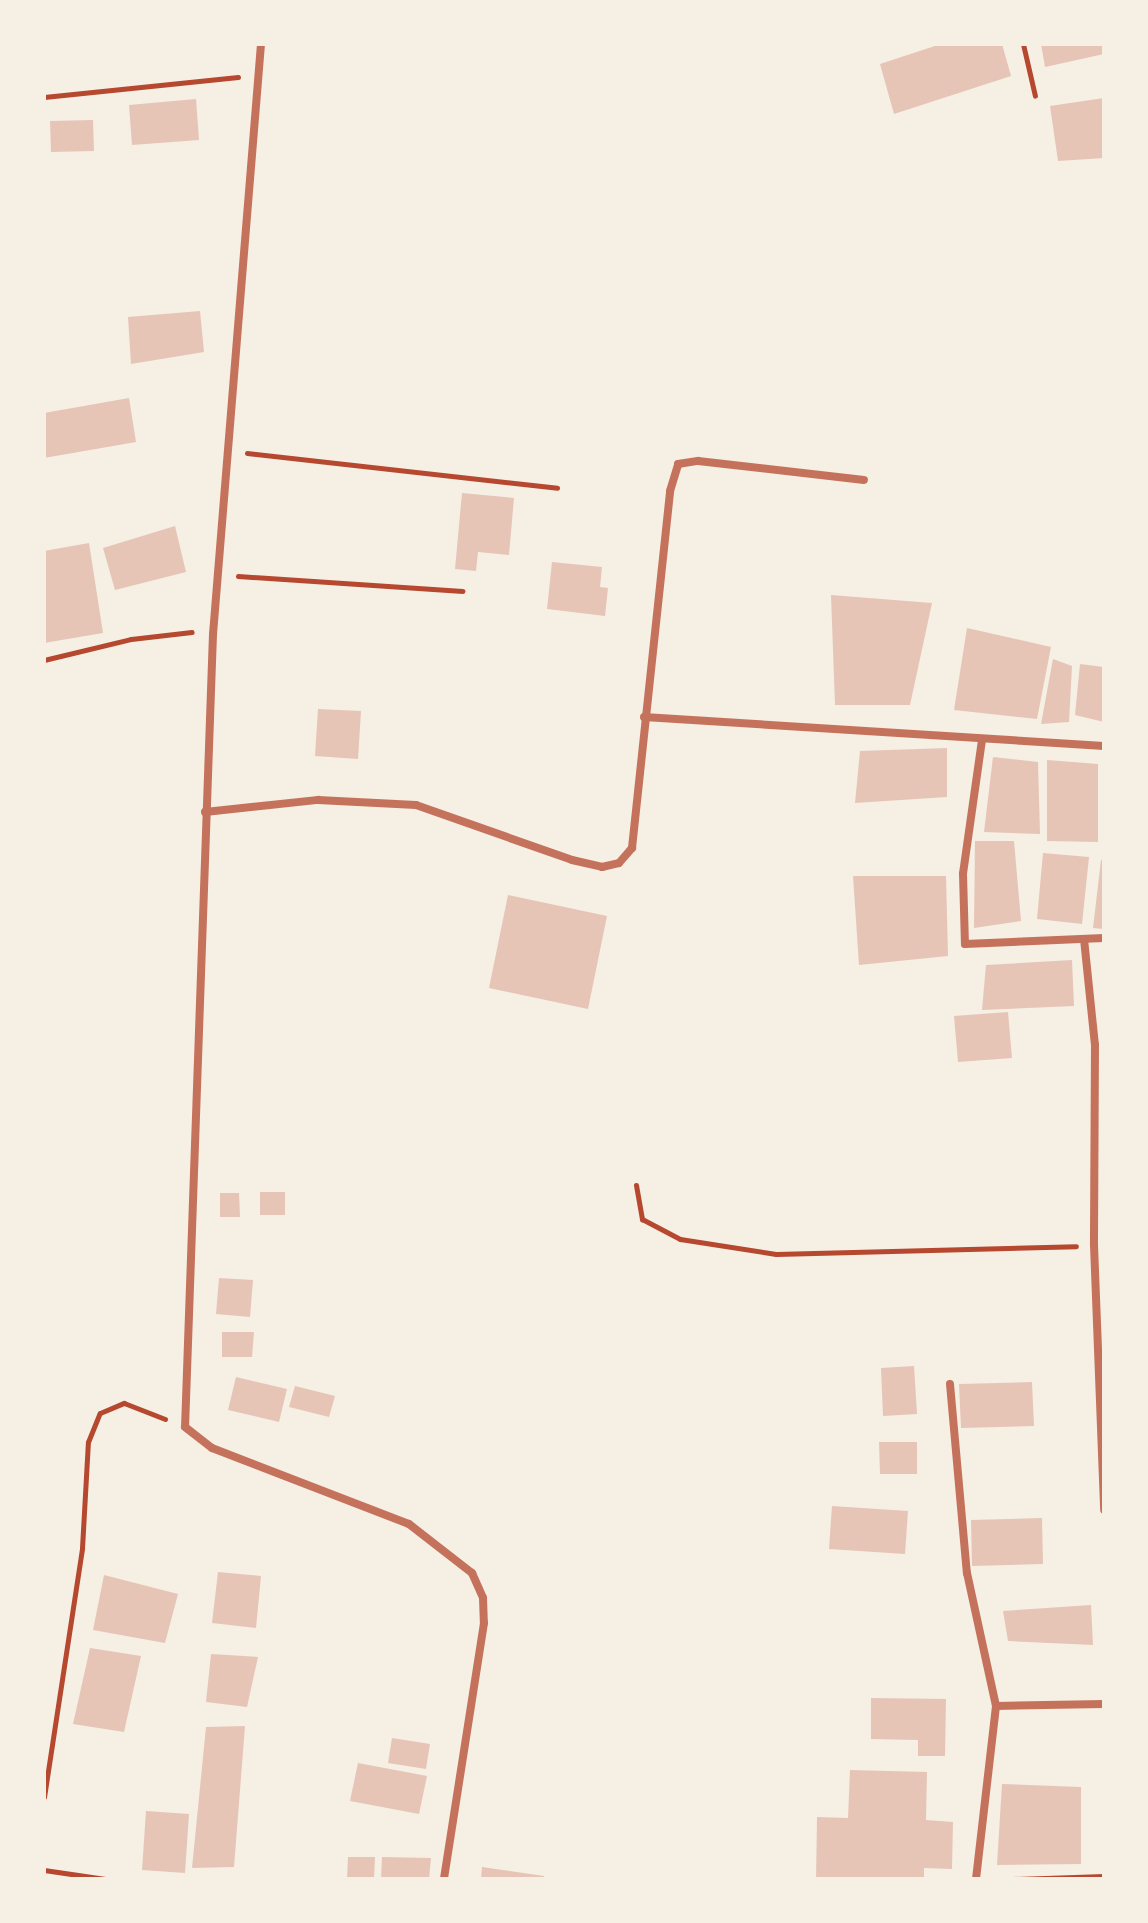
<!DOCTYPE html>
<style>
body{margin:0}
#map{position:relative;width:1148px;height:1923px;overflow:hidden;background:#f6efe4;font-family:"Fira Sans",sans-serif}
div>[style]{position:absolute}
[style*='--x']{left:calc(var(--x)*1px);top:calc(var(--y)*1px);width:calc(var(--w)*1px);rotate:calc(var(--a)*1deg)}
.building>*{inset:0;background:#e6c5b7}
.path>*{height:5px;margin:-2.5px;padding:0 2.5px;transform-origin:2.5px;border-radius:2.5px;background:#b5482f}
.minor>*{height:8px;margin:-4px;padding:0 4px;transform-origin:4px;border-radius:4px;background:#c5725c}
span{translate:-50% -50%;white-space:nowrap;text-align:center;line-height:1.15;-webkit-text-stroke:8px #f6efe4;paint-order:stroke}
.frame{position:absolute;inset:0;border:46px solid #f6efe4;pointer-events:none}
</style>
<div id="map">
<div class="building">
<i style="clip-path:polygon(941px 44px,1002px 44px,1011px 76px,894px 114px,880px 64px)"></i>
<i style="clip-path:polygon(1041px 44px,1104px 44px,1104px 54px,1045px 67px)"></i>
<i style="clip-path:polygon(1104px 98px,1104px 158px,1058px 161px,1050px 106px)"></i>
<i style="clip-path:polygon(196px 99px,199px 140px,132px 145px,129px 105px)"></i>
<i style="clip-path:polygon(93px 120px,94px 151px,51px 152px,50px 121px)"></i>
<i style="clip-path:polygon(200px 311px,204px 352px,131px 364px,128px 317px)"></i>
<i style="clip-path:polygon(129px 398px,136px 442px,44px 458px,44px 413px)"></i>
<i style="clip-path:polygon(462px 493px,514px 498px,509px 555px,478px 552px,476px 571px,455px 569px)"></i>
<i style="clip-path:polygon(175px 526px,186px 572px,115px 590px,103px 548px)"></i>
<i style="clip-path:polygon(89px 543px,103px 633px,44px 643px,44px 551px)"></i>
<i style="clip-path:polygon(552px 562px,602px 567px,600px 587px,608px 588px,605px 616px,547px 609px)"></i>
<i style="clip-path:polygon(831px 595px,932px 603px,910px 705px,835px 705px)"></i>
<i style="clip-path:polygon(967px 628px,1051px 647px,1037px 719px,954px 710px)"></i>
<i style="clip-path:polygon(1053px 659px,1072px 666px,1069px 722px,1041px 724px)"></i>
<i style="clip-path:polygon(1080px 664px,1104px 667px,1104px 722px,1075px 715px)"></i>
<i style="clip-path:polygon(318px 709px,361px 711px,358px 759px,315px 756px)"></i>
<i style="clip-path:polygon(947px 748px,947px 797px,855px 803px,860px 751px)"></i>
<i style="clip-path:polygon(993px 757px,1038px 762px,1040px 834px,984px 832px)"></i>
<i style="clip-path:polygon(1047px 760px,1098px 764px,1098px 842px,1047px 841px)"></i>
<i style="clip-path:polygon(975px 841px,1014px 841px,1021px 921px,974px 928px)"></i>
<i style="clip-path:polygon(1043px 853px,1089px 857px,1082px 924px,1037px 919px)"></i>
<i style="clip-path:polygon(1101px 860px,1104px 860px,1104px 929px,1093px 928px)"></i>
<i style="clip-path:polygon(853px 876px,946px 876px,948px 956px,859px 965px)"></i>
<i style="clip-path:polygon(508px 895px,607px 916px,588px 1009px,489px 988px)"></i>
<i style="clip-path:polygon(1072px 960px,1074px 1006px,982px 1010px,986px 965px)"></i>
<i style="clip-path:polygon(1008px 1012px,1012px 1058px,958px 1062px,954px 1016px)"></i>
<i style="clip-path:polygon(260px 1192px,285px 1192px,285px 1215px,260px 1215px)"></i>
<i style="clip-path:polygon(220px 1193px,239px 1193px,240px 1217px,220px 1217px)"></i>
<i style="clip-path:polygon(219px 1278px,253px 1280px,250px 1317px,216px 1314px)"></i>
<i style="clip-path:polygon(222px 1332px,254px 1332px,252px 1357px,222px 1357px)"></i>
<i style="clip-path:polygon(914px 1366px,917px 1414px,883px 1416px,881px 1368px)"></i>
<i style="clip-path:polygon(236px 1377px,287px 1389px,279px 1422px,228px 1410px)"></i>
<i style="clip-path:polygon(1032px 1382px,1034px 1426px,961px 1428px,959px 1384px)"></i>
<i style="clip-path:polygon(295px 1386px,335px 1396px,329px 1417px,289px 1407px)"></i>
<i style="clip-path:polygon(879px 1442px,917px 1442px,917px 1474px,880px 1474px)"></i>
<i style="clip-path:polygon(832px 1506px,908px 1511px,905px 1554px,829px 1549px)"></i>
<i style="clip-path:polygon(1042px 1518px,1043px 1564px,972px 1566px,971px 1520px)"></i>
<i style="clip-path:polygon(218px 1572px,261px 1576px,256px 1628px,212px 1623px)"></i>
<i style="clip-path:polygon(104px 1575px,178px 1594px,165px 1643px,93px 1630px)"></i>
<i style="clip-path:polygon(1091px 1605px,1093px 1645px,1008px 1641px,1003px 1611px)"></i>
<i style="clip-path:polygon(90px 1648px,141px 1656px,124px 1732px,73px 1724px)"></i>
<i style="clip-path:polygon(211px 1654px,258px 1657px,247px 1707px,206px 1702px)"></i>
<i style="clip-path:polygon(871px 1698px,946px 1699px,945px 1756px,918px 1756px,918px 1740px,871px 1739px)"></i>
<i style="clip-path:polygon(245px 1726px,234px 1867px,192px 1868px,206px 1727px)"></i>
<i style="clip-path:polygon(392px 1738px,430px 1744px,426px 1769px,388px 1763px)"></i>
<i style="clip-path:polygon(358px 1763px,427px 1776px,419px 1814px,350px 1801px)"></i>
<i style="clip-path:polygon(850px 1770px,927px 1772px,926px 1820px,953px 1822px,952px 1869px,924px 1868px,924px 1879px,816px 1879px,817px 1817px,848px 1818px)"></i>
<i style="clip-path:polygon(1002px 1784px,1081px 1787px,1081px 1864px,997px 1865px)"></i>
<i style="clip-path:polygon(146px 1811px,189px 1814px,185px 1873px,142px 1870px)"></i>
<i style="clip-path:polygon(348px 1857px,375px 1857px,374px 1879px,347px 1879px)"></i>
<i style="clip-path:polygon(382px 1857px,431px 1858px,429px 1879px,381px 1879px)"></i>
<i style="clip-path:polygon(482px 1867px,544px 1876px,544px 1879px,481px 1879px)"></i>
</div>
<div class="path">
<i style="--x:1023;--y:44;--w:53;--a:77"></i>
<i style="--x:44;--y:97;--w:195;--a:-5.9"></i>
<i style="--x:247;--y:453;--w:312;--a:6.4"></i>
<i style="--x:238;--y:576;--w:225;--a:3.8"></i>
<i style="--x:44;--y:660;--w:89;--a:-13.6"></i>
<i style="--x:131;--y:639;--w:61;--a:-6.5"></i>
<i style="--x:636;--y:1185;--w:35;--a:80"></i>
<i style="--x:642;--y:1219;--w:43;--a:27.8"></i>
<i style="--x:680;--y:1239;--w:97;--a:8.9"></i>
<i style="--x:776;--y:1254;--w:300;--a:-1.5"></i>
<i style="--x:44;--y:1797;--w:252;--a:-81.3"></i>
<i style="--x:82;--y:1548;--w:106;--a:-86.8"></i>
<i style="--x:88;--y:1442;--w:31;--a:-68"></i>
<i style="--x:100;--y:1413;--w:26;--a:-23"></i>
<i style="--x:124;--y:1403;--w:44;--a:21.3"></i>
<i style="--x:44;--y:1870;--w:62;--a:8.4"></i>
<i style="--x:1013;--y:1879;--w:91;--a:-1.9"></i>
</div>
<div class="minor">
<i style="--x:261;--y:44;--w:592;--a:94.65"></i>
<i style="--x:213;--y:634;--w:793;--a:92.02"></i>
<i style="--x:185;--y:1427;--w:34;--a:38"></i>
<i style="--x:212;--y:1448;--w:211;--a:21.1"></i>
<i style="--x:409;--y:1524;--w:80;--a:37.9"></i>
<i style="--x:472;--y:1573;--w:27;--a:66"></i>
<i style="--x:483;--y:1598;--w:25;--a:88"></i>
<i style="--x:484;--y:1623;--w:259;--a:98.9"></i>
<i style="--x:644;--y:717;--w:461;--a:3.6"></i>
<i style="--x:982;--y:740;--w:135;--a:98.1"></i>
<i style="--x:963;--y:874;--w:70;--a:88.4"></i>
<i style="--x:965;--y:944;--w:139;--a:-2.5"></i>
<i style="--x:205;--y:812;--w:114;--a:-6.1"></i>
<i style="--x:318;--y:800;--w:98;--a:2.9"></i>
<i style="--x:416;--y:805;--w:165;--a:19.4"></i>
<i style="--x:572;--y:860;--w:31;--a:13"></i>
<i style="--x:602;--y:867;--w:17;--a:-13"></i>
<i style="--x:619;--y:863;--w:20;--a:-49"></i>
<i style="--x:632;--y:848;--w:359;--a:-83.9"></i>
<i style="--x:670;--y:491;--w:28;--a:-73"></i>
<i style="--x:678;--y:464;--w:20;--a:-9"></i>
<i style="--x:698;--y:461;--w:167;--a:6.5"></i>
<i style="--x:1084;--y:939;--w:107;--a:84.1"></i>
<i style="--x:1095;--y:1045;--w:200;--a:90.3"></i>
<i style="--x:1094;--y:1245;--w:265;--a:87.8"></i>
<i style="--x:950;--y:1384;--w:190;--a:84.9"></i>
<i style="--x:967;--y:1573;--w:136;--a:77.7"></i>
<i style="--x:976;--y:1879;--w:174;--a:-83.4"></i>
<i style="--x:996;--y:1706;--w:108;--a:-1.1"></i>
</div>
<div class="frame"></div>
</div>
